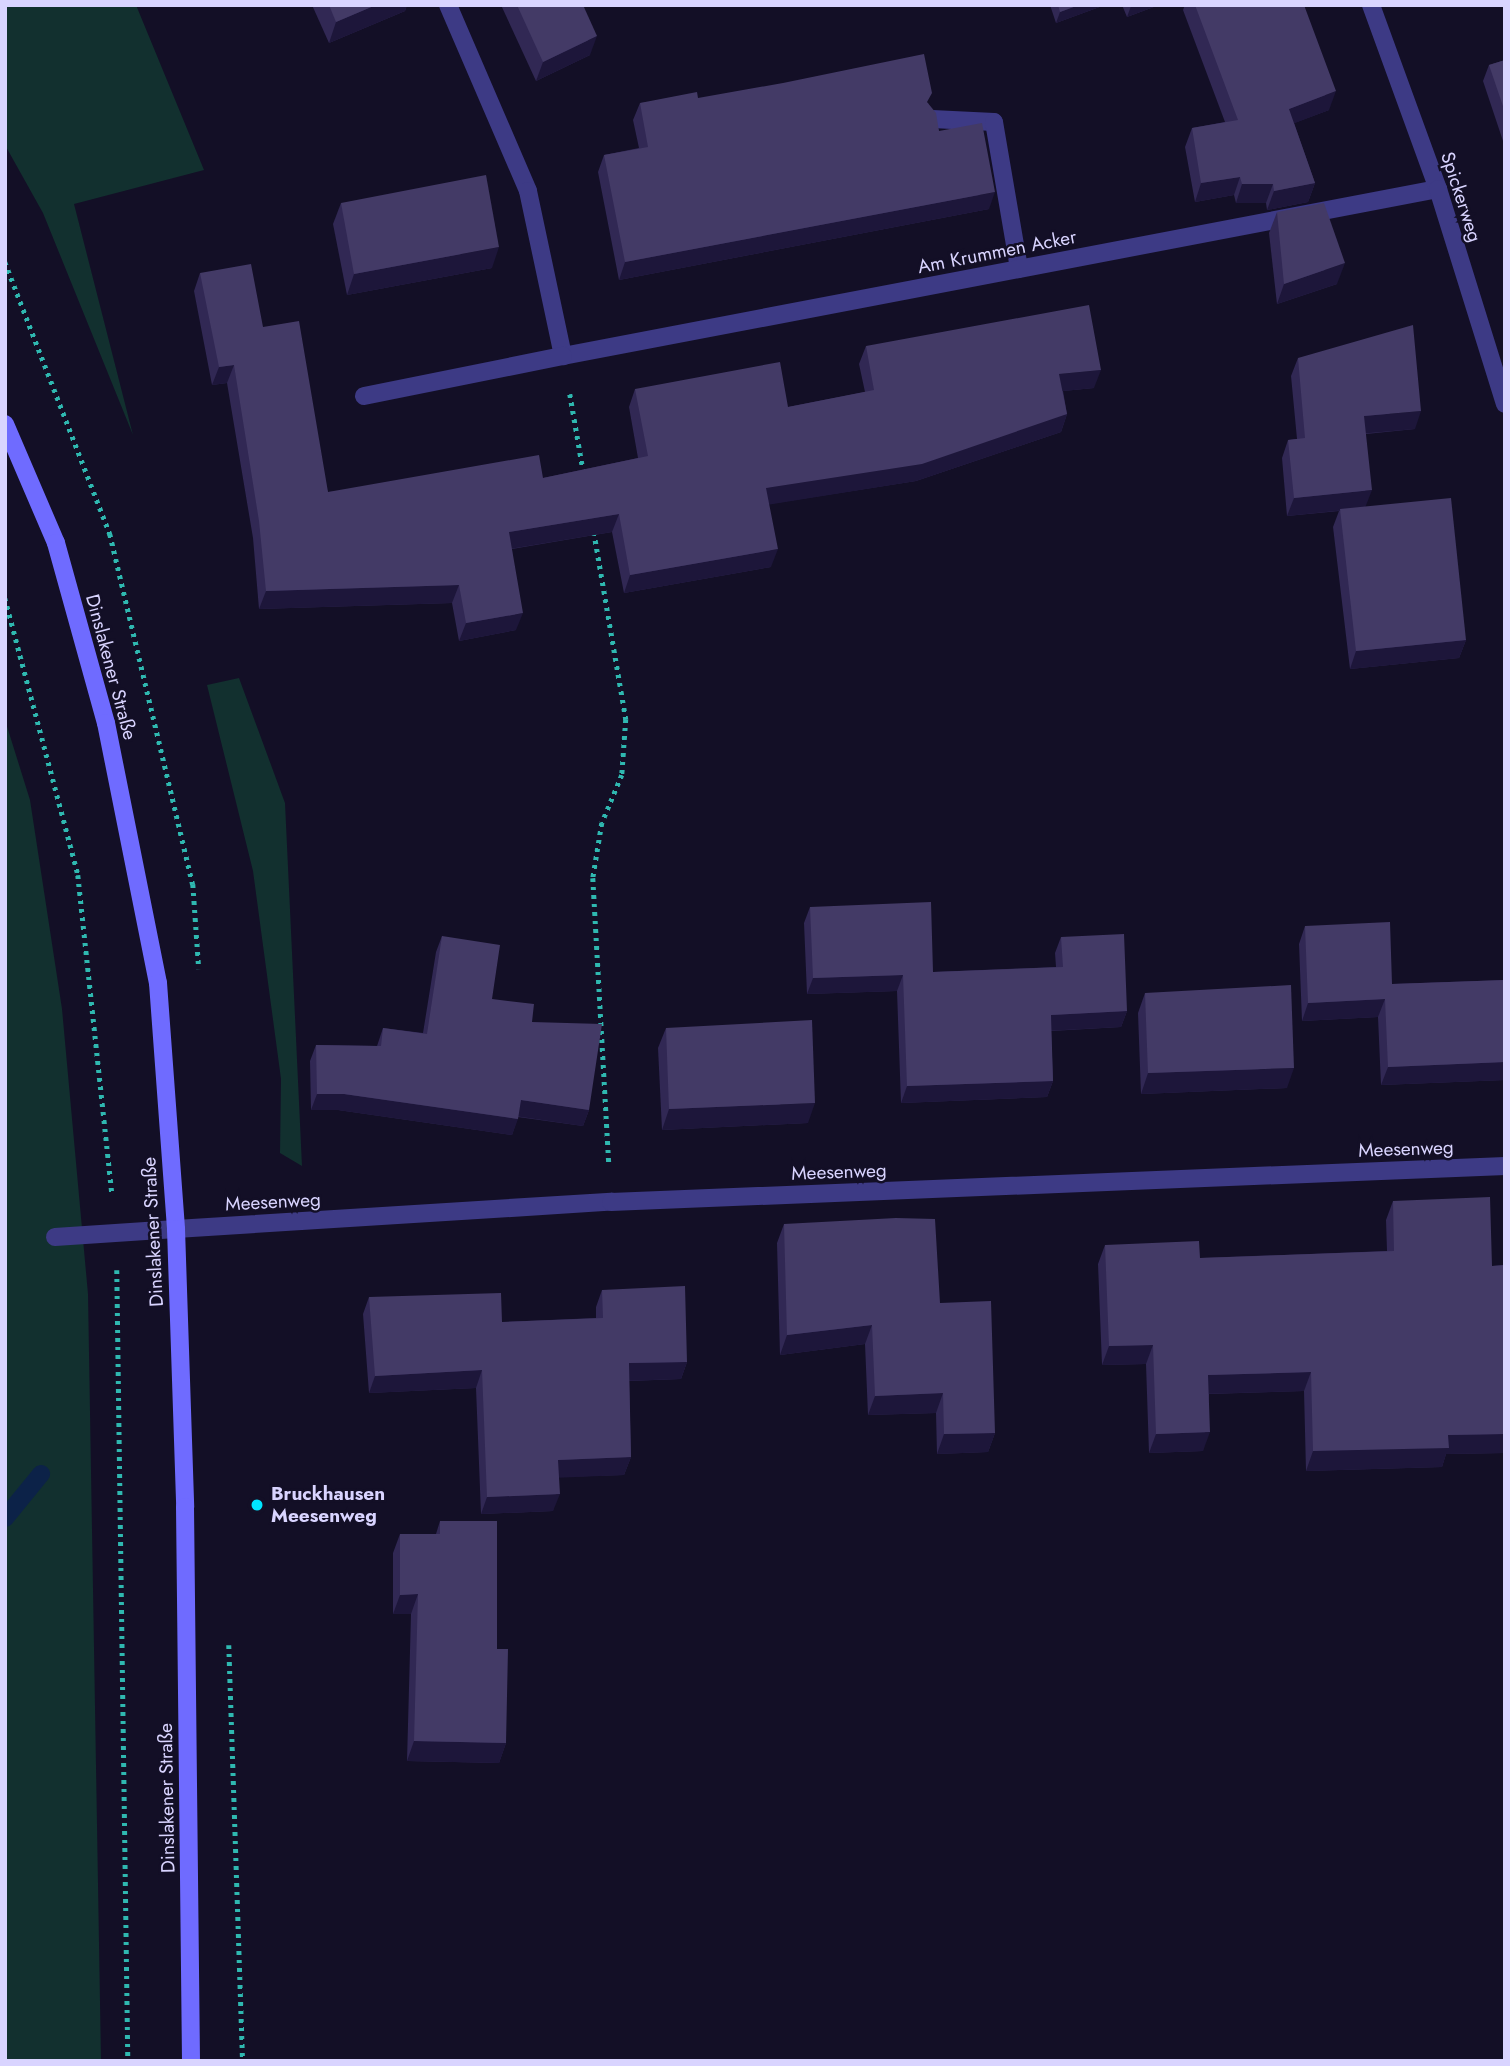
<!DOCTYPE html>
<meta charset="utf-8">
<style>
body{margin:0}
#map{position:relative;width:1510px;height:2066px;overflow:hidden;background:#130f26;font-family:Jost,sans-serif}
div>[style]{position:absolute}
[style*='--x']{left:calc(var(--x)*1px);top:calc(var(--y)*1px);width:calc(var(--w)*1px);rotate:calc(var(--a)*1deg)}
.green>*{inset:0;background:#12302f}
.stream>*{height:18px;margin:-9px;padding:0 9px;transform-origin:9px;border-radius:9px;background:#0c2248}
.path>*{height:4.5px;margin-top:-2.25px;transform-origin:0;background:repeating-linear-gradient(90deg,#2fb8b0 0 3.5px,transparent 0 8.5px)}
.service>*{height:18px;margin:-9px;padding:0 9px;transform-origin:9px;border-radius:9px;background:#3d3a85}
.minor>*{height:18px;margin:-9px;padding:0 9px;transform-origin:9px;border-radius:9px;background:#3d3a85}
.secondary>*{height:18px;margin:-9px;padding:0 9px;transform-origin:9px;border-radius:9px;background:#6f6bff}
.wall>*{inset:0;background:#312854}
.shaded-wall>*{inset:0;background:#1d163a}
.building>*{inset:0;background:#433a66}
.dots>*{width:19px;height:19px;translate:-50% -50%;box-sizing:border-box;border:4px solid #130f26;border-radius:50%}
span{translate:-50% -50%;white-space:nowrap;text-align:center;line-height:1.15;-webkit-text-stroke:5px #130f26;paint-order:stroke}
.street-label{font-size:19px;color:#d9d4ff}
.poi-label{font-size:19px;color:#d9d4ff;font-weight:700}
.left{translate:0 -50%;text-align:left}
.frame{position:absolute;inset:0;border:7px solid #d9d4ff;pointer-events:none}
</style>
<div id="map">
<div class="green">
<i style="clip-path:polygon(5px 5px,136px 5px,204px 170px,74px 204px,133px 435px,43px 213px,5px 145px)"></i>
<i style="clip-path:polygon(239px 678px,285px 803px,302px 1166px,280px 1153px,281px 1079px,253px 871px,207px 685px)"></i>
<i style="clip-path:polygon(5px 720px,30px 800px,62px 1009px,88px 1294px,101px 2061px,5px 2061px)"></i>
</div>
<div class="stream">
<i style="--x:5;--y:1518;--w:57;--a:-50.7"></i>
</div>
<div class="path">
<i style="--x:5;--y:262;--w:292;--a:68.9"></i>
<i style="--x:110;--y:534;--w:360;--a:76.7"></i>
<i style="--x:193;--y:884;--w:85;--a:86"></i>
<i style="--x:570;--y:394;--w:82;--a:80.2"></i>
<i style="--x:594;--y:532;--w:190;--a:80.3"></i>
<i style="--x:626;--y:719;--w:56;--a:94.1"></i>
<i style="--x:622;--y:775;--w:52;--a:112.6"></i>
<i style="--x:602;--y:823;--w:56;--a:99.3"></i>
<i style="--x:593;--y:878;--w:285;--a:86.8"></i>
<i style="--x:5;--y:598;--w:286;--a:75.2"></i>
<i style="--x:78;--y:875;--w:322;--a:83.9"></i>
<i style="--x:117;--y:1270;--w:791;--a:89.2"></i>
<i style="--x:229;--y:1645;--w:416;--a:88.1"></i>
</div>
<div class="service">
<i style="--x:932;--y:119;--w:62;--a:2.8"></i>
<i style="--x:994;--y:122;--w:149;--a:80.3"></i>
<i style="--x:55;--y:1237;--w:121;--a:-3.8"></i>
</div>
<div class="minor">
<i style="--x:448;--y:5;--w:202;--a:66.7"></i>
<i style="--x:528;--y:191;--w:169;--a:78"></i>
<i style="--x:563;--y:356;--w:891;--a:-10.81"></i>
<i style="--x:1371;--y:5;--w:196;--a:70"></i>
<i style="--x:1438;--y:189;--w:225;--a:72.7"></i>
<i style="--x:364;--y:396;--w:203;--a:-11.4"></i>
<i style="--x:176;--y:1229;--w:436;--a:-3.6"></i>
<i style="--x:611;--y:1202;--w:895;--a:-2.31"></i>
</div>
<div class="secondary">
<i style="--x:5;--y:424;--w:129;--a:66.8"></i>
<i style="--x:56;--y:543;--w:187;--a:74.5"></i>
<i style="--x:106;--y:723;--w:265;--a:78.7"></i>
<i style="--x:158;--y:983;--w:247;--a:85.8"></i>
<i style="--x:176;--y:1229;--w:278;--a:88.1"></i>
<i style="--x:185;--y:1507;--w:554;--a:89.38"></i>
</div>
<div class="wall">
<i style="clip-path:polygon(312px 5px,407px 5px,405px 11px,329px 43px)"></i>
<i style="clip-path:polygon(501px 5px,583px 5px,590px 55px,536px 81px)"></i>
<i style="clip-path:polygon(1050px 5px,1105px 5px,1056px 23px)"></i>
<i style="clip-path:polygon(1122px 5px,1159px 5px,1127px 17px)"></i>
<i style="clip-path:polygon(1185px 5px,1304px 5px,1329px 110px,1294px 123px,1315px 183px,1308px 202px,1267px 210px,1266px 203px,1236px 203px,1234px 195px,1195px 202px,1185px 147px,1192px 128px,1225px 122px,1183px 10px)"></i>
<i style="clip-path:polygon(1505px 60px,1505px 147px,1483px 81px,1489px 65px)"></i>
<i style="clip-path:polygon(698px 98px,928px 103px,939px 131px,989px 209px,619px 280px,598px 172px,604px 155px,639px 148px,633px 120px,640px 103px)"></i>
<i style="clip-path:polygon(341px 203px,492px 268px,347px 295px,333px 224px)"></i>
<i style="clip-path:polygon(1277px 212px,1337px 284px,1277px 304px,1269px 233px)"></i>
<i style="clip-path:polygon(200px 273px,263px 327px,328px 492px,543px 478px,638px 458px,629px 407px,635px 389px,788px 407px,865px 392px,859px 364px,866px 346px,1094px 388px,1063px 391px,1067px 414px,1061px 432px,916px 481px,769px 504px,771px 567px,624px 593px,612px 532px,512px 549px,516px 630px,459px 641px,452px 603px,259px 609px,253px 538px,227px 383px,212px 385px,194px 291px)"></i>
<i style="clip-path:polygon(1298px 358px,1415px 429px,1366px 434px,1365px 507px,1466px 640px,1459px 658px,1350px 669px,1333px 527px,1339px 511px,1287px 516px,1282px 458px,1288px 440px,1297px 439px,1291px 376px)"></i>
<i style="clip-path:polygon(810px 907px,933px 972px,1056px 967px,1055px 953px,1061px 937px,1127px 1011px,1121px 1027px,1051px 1031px,1053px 1081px,1047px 1097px,901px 1103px,897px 991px,807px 994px,804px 923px)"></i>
<i style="clip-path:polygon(1305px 926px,1392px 984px,1505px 980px,1505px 1080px,1381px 1085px,1378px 1017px,1302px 1021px,1299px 944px)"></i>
<i style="clip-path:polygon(442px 936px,492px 999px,532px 1022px,589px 1110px,583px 1126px,518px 1117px,512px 1135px,338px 1110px,311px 1110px,310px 1061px,316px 1045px,377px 1046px,383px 1028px,423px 1033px,436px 952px)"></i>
<i style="clip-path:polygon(1145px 993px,1287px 1088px,1141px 1094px,1138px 1013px)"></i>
<i style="clip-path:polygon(666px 1028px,808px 1123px,662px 1130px,658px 1048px)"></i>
<i style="clip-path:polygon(1393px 1201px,1492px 1266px,1505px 1265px,1505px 1453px,1446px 1454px,1442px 1467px,1306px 1471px,1304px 1391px,1209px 1394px,1203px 1451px,1149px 1453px,1146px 1364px,1102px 1365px,1098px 1264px,1105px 1245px,1200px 1258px,1387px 1251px,1386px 1220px)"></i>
<i style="clip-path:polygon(784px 1224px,940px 1303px,995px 1433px,988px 1452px,937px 1454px,936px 1413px,868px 1415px,865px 1344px,780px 1355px,777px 1243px)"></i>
<i style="clip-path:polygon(602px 1290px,687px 1362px,681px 1379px,629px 1381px,631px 1457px,624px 1475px,559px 1477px,553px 1511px,481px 1514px,476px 1388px,369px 1393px,363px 1314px,369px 1297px,502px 1322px,596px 1318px,596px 1307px)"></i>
<i style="clip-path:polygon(440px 1521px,497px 1649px,506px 1743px,499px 1763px,407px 1761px,411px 1614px,393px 1614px,393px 1553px,400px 1534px,436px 1534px)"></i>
</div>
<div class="shaded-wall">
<i style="clip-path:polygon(376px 5px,407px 5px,405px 11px,329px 43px,336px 22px)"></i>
<i style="clip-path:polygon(1079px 5px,1105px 5px,1056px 23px,1060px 12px)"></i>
<i style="clip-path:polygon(1134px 5px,1159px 5px,1127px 17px,1131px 6px)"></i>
<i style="clip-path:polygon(597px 36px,590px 55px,536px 81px,543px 62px)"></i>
<i style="clip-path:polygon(1336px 91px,1329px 110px,1282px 128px,1289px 109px)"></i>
<i style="clip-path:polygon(1240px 177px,1234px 195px,1195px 202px,1201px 183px)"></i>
<i style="clip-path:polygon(1315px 183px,1308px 202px,1267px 210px,1274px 191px)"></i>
<i style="clip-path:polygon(1242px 184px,1273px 184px,1266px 203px,1236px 203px)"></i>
<i style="clip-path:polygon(995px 192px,989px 209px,619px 280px,625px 262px)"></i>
<i style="clip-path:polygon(499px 247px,492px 268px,347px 295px,354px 274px)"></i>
<i style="clip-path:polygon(1345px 263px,1337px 284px,1277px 304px,1284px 284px)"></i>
<i style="clip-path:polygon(234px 365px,227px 383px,212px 385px,219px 367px)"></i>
<i style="clip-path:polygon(1101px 370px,1094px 388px,1053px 392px,1059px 374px)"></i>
<i style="clip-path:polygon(1421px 411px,1415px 429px,1358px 434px,1364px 416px)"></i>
<i style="clip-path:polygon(1067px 414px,1061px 432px,916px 481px,760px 506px,766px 488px)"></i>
<i style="clip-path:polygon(1372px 490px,1365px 508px,1287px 516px,1294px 498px)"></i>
<i style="clip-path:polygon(619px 514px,612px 532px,503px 550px,509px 532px)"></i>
<i style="clip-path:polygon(778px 549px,771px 567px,624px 593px,630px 575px)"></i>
<i style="clip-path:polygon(459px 585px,452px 603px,259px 609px,266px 591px)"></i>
<i style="clip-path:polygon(523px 613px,516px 630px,459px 641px,466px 623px)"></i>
<i style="clip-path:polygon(1466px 640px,1459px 658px,1350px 669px,1356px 651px)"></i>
<i style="clip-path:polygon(903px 975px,897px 991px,807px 994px,813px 978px)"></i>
<i style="clip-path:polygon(1385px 999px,1378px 1017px,1302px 1021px,1308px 1003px)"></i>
<i style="clip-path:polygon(1127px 1011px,1121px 1027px,1045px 1031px,1051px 1015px)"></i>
<i style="clip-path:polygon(1505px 1062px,1505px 1080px,1381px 1085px,1388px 1067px)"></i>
<i style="clip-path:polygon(1294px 1068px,1287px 1088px,1141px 1094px,1148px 1073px)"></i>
<i style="clip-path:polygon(1053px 1081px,1047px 1097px,901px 1103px,907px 1086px)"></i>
<i style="clip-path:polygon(317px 1094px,344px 1094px,518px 1119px,512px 1135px,338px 1110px,311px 1110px)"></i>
<i style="clip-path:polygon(521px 1100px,589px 1110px,583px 1126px,515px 1116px)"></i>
<i style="clip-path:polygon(815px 1103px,808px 1123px,662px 1130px,669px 1109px)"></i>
<i style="clip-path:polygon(872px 1325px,865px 1344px,780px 1355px,787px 1335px)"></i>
<i style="clip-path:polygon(1153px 1345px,1146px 1364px,1102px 1365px,1109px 1346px)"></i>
<i style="clip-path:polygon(687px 1362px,681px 1379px,623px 1381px,629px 1363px)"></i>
<i style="clip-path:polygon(482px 1370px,476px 1388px,369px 1393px,375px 1376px)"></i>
<i style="clip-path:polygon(1311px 1372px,1304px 1391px,1201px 1394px,1208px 1375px)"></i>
<i style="clip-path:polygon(943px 1393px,936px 1413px,868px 1415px,875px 1396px)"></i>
<i style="clip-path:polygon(1210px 1432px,1203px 1451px,1149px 1453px,1156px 1434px)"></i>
<i style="clip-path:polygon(995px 1433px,988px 1452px,937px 1454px,944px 1434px)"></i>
<i style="clip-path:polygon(1505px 1434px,1505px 1453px,1446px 1454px,1442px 1467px,1306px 1471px,1313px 1451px,1448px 1435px)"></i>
<i style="clip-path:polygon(631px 1457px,624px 1475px,552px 1478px,558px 1460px)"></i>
<i style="clip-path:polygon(560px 1494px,553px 1511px,481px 1514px,487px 1497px)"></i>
<i style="clip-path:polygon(418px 1594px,411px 1614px,393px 1614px,400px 1595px)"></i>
<i style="clip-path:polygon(414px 1741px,506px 1743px,499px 1763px,407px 1761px)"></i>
</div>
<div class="building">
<i style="clip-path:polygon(329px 5px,376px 5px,336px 22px)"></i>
<i style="clip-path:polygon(517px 5px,583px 5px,597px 36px,543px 62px)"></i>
<i style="clip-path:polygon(1058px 5px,1079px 5px,1060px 12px)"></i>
<i style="clip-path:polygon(1195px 5px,1304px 5px,1336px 91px,1289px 109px,1315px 183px,1274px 191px,1273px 184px,1242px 184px,1240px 177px,1201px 183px,1192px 128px,1238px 120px)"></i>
<i style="clip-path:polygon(924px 54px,932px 93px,927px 102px,936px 113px,939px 131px,982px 123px,995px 192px,625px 262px,604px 155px,648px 147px,640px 103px,697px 92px,698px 98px,783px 83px)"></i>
<i style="clip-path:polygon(1505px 60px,1505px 112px,1489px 65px)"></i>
<i style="clip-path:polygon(486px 175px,499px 247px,354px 274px,341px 203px)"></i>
<i style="clip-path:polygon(1324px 203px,1345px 263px,1284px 284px,1277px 212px)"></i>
<i style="clip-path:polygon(251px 264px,263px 327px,299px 321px,328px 492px,539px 455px,543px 478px,648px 456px,635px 389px,780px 362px,788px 407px,874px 390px,866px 346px,1089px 305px,1101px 370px,1059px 374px,1067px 414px,922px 464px,766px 488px,778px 549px,630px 575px,619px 514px,509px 532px,523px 613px,466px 623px,459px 585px,266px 591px,259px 521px,234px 365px,219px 367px,200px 273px)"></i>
<i style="clip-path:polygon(1413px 325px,1421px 411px,1364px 416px,1372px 490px,1294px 498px,1288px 440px,1305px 438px,1298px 358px)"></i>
<i style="clip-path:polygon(1451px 498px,1466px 640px,1356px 651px,1340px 509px)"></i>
<i style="clip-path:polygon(931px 902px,933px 972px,1063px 967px,1061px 937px,1124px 934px,1127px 1011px,1051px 1015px,1053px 1081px,907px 1086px,903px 975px,813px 978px,810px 907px)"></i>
<i style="clip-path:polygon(1390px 922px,1392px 984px,1505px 980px,1505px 1062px,1388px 1067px,1385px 999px,1308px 1003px,1305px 926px)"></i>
<i style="clip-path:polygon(442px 936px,500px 945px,492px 999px,534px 1004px,532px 1022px,602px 1024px,589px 1110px,521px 1100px,518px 1119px,344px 1094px,317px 1094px,316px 1045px,381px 1046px,383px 1028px,427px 1034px)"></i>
<i style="clip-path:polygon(1291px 985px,1294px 1068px,1148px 1073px,1145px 993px)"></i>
<i style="clip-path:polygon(812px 1020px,815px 1103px,669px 1109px,666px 1028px)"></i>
<i style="clip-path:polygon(1490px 1197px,1492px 1266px,1505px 1265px,1505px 1434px,1448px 1435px,1449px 1448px,1313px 1451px,1311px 1372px,1208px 1375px,1210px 1432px,1156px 1434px,1153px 1345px,1109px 1346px,1105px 1245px,1199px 1241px,1200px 1258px,1394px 1251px,1393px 1201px)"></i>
<i style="clip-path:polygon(896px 1218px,935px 1219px,940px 1303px,991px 1301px,995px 1433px,944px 1434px,943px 1393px,875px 1396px,872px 1325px,787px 1335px,784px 1224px)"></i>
<i style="clip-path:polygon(685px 1286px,687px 1362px,629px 1363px,631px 1457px,558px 1460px,560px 1494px,487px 1497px,482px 1370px,375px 1376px,369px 1297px,501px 1293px,502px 1322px,603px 1318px,602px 1290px)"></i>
<i style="clip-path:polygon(440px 1521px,497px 1521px,497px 1649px,508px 1649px,506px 1743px,414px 1741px,418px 1594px,400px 1595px,400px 1534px,440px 1534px)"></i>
</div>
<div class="dots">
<i style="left:257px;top:1505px;background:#00e5ff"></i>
</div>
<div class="street-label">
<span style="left:1461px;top:197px;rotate:72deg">Spickerweg</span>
<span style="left:997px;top:252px;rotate:-11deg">Am Krummen Acker</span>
<span style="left:111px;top:667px;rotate:75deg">Dinslakener Straße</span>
<span style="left:1406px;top:1149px;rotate:-2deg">Meesenweg</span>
<span style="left:839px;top:1172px;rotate:-2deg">Meesenweg</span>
<span style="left:273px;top:1202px;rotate:-3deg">Meesenweg</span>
<span style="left:153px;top:1232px;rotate:-93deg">Dinslakener Straße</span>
<span style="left:167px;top:1798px;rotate:-91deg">Dinslakener Straße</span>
</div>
<div class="poi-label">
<span class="left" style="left:271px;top:1505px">Bruckhausen<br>Meesenweg</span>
</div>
<div class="frame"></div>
</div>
